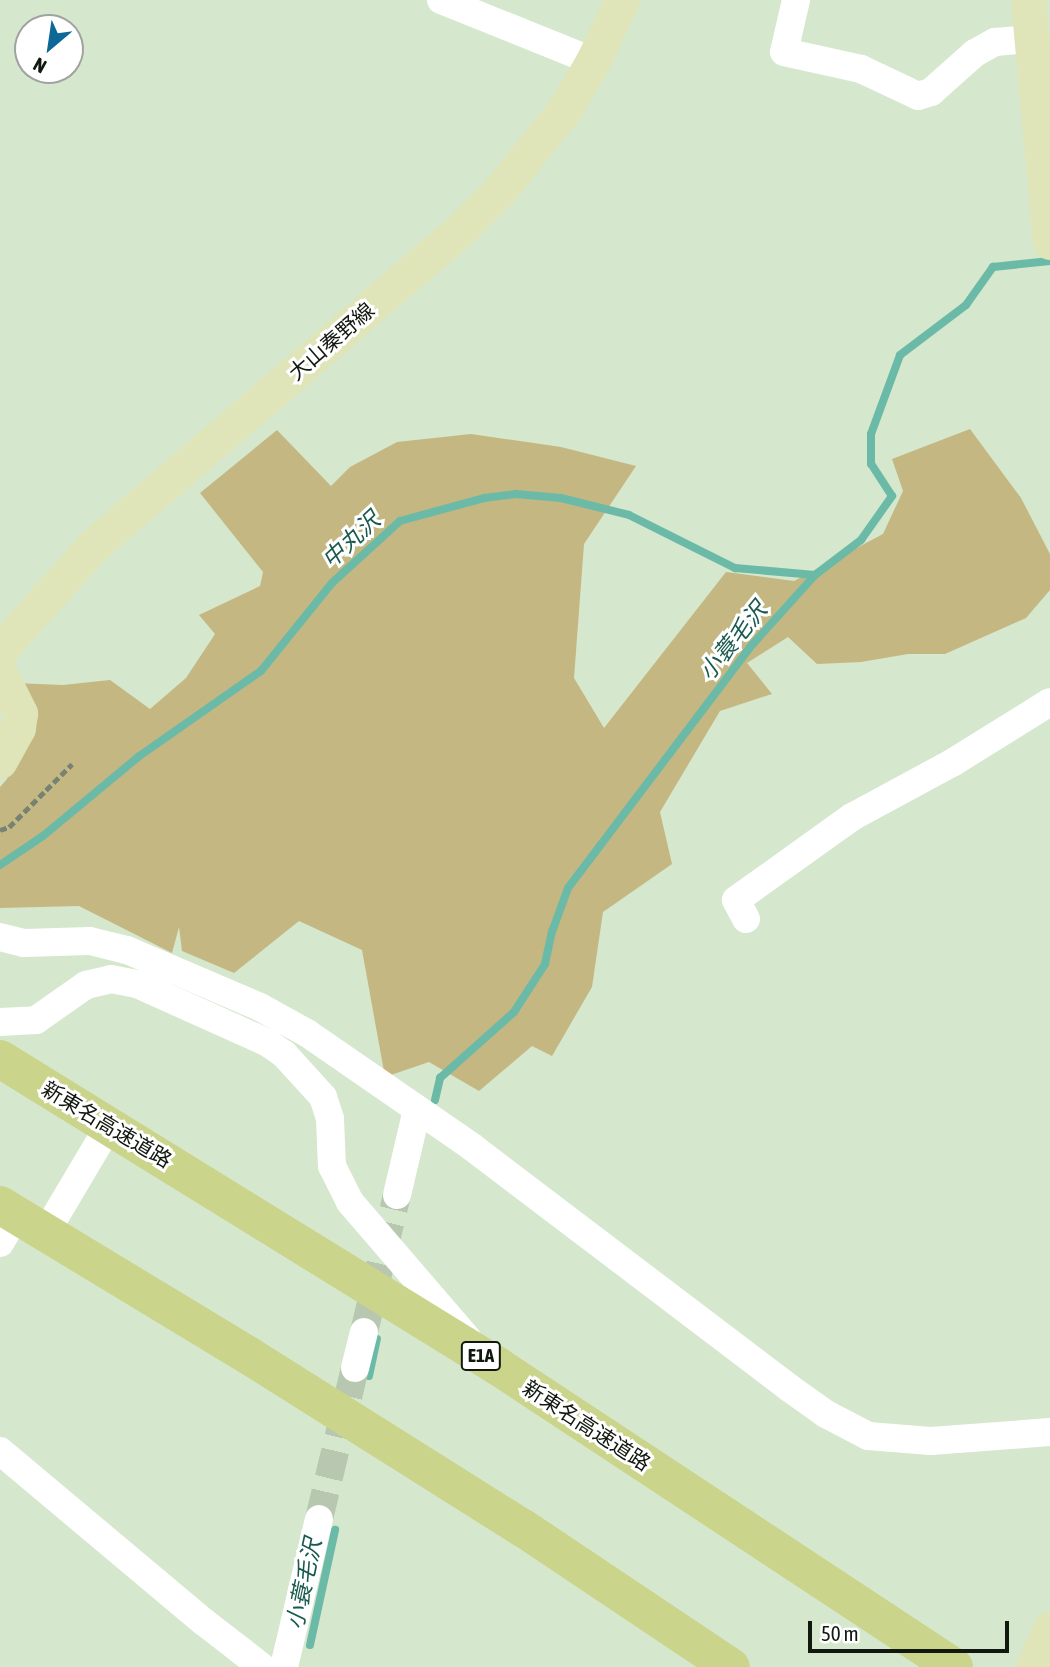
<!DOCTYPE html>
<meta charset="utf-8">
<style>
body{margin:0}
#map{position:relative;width:1050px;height:1667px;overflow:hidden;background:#d5e7cd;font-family:"Asap Condensed","Noto Sans JP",sans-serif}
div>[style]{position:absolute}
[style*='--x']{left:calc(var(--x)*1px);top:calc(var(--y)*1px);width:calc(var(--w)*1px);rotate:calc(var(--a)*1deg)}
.green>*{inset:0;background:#c5b782}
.stream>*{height:8px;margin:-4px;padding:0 4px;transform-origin:4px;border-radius:4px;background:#6bbaa8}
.minor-tunnel>*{height:28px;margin-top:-14px;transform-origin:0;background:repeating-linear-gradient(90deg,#b8c8b0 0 28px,transparent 0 42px)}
.path>*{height:4.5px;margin-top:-2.25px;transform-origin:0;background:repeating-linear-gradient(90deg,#778372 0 7px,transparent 0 10.5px)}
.minor>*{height:28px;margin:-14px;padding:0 14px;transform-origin:14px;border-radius:14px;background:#fff}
.major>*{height:35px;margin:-17.5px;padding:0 17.5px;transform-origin:17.5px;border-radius:17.5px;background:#dfe5b9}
.highway>*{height:38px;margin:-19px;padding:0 19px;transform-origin:19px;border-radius:19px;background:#cad48a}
span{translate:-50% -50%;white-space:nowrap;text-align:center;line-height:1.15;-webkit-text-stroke:6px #fff;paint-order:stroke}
.shield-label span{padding:2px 5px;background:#fff;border:2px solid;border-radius:5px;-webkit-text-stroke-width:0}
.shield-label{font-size:19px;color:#11180f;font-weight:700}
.street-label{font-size:21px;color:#11180f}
.water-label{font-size:23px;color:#195a4d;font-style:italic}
.north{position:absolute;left:14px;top:14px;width:70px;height:70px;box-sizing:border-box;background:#fff;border:2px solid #a0a39f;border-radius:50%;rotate:209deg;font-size:19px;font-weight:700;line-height:28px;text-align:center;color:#11180f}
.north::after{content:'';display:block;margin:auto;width:24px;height:32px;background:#0d6898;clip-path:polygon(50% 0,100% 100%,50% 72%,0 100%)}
.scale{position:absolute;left:808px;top:1621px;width:201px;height:32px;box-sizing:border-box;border:4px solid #11180f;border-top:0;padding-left:9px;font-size:21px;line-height:24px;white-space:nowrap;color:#11180f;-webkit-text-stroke:5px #fff;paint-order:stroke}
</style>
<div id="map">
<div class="green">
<i style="clip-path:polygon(970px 429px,1021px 498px,1050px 554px,1050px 590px,1026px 618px,945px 654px,908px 654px,861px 662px,817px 664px,788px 637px,747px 663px,772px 694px,720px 711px,660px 812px,672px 864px,603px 912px,592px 987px,552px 1056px,532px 1046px,479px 1091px,429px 1062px,385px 1077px,362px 950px,299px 921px,234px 973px,182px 951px,179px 927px,172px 953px,79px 906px,0 908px,0 787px,7px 779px,23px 730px,13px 683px,63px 685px,110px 680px,150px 709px,186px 678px,215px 634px,199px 615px,260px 586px,263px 572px,200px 493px,277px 430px,331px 486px,350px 467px,397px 442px,471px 434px,561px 447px,636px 466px,584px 544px,574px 678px,604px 728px,726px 572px,794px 581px,883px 534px,903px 491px,892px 459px)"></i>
</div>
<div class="stream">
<i style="--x:0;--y:865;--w:52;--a:-34"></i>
<i style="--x:43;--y:836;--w:124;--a:-39.7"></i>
<i style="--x:138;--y:757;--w:150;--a:-35"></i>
<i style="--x:261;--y:671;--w:113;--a:-51.1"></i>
<i style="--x:332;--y:583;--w:92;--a:-42.4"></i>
<i style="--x:400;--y:521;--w:87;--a:-15.3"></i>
<i style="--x:484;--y:498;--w:32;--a:-7"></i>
<i style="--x:516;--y:494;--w:45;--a:5.1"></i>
<i style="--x:561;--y:498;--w:70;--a:14"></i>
<i style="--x:629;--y:515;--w:119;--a:26.6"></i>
<i style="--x:735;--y:568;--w:80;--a:5"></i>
<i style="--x:435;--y:1100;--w:23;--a:-77"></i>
<i style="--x:440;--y:1078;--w:99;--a:-41.7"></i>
<i style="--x:514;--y:1012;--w:57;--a:-57.1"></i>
<i style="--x:545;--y:964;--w:33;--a:-78"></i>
<i style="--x:552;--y:932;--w:47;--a:-70"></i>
<i style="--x:568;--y:888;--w:305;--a:-52.9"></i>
<i style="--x:752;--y:645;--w:94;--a:-48"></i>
<i style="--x:815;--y:575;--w:58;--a:-37.3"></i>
<i style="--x:861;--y:540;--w:54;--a:-54.8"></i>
<i style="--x:892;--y:496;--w:38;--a:-123"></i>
<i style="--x:871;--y:464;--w:30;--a:-90"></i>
<i style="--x:871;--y:434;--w:84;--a:-69.8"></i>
<i style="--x:900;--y:355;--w:83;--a:-37.1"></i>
<i style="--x:966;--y:305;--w:47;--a:-54.6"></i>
<i style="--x:993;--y:267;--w:57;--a:-6"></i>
<i style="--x:369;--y:1376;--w:38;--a:-78"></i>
<i style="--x:310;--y:1645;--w:118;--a:-77.7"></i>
</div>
<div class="minor-tunnel">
<i style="--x:364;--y:1332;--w:141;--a:-76.5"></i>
<i style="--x:319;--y:1519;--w:155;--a:-76.6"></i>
</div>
<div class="path">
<i style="--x:0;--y:830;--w:9;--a:-18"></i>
<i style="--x:9;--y:827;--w:89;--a:-45"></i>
</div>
<div class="minor">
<i style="--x:441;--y:0;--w:164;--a:21.9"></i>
<i style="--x:796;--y:0;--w:53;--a:103"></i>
<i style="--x:784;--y:52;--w:79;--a:12.4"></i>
<i style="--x:861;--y:69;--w:63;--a:25.3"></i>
<i style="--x:918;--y:96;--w:14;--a:-17"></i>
<i style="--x:931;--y:92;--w:59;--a:-41.6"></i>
<i style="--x:975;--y:53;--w:23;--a:-29"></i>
<i style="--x:995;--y:42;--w:36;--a:-5"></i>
<i style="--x:746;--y:919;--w:21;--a:-118"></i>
<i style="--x:736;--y:900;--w:143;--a:-35.6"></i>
<i style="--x:852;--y:817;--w:114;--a:-28.4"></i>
<i style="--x:952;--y:763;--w:115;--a:-31.9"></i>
<i style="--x:0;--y:937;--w:25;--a:14"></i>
<i style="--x:24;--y:943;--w:66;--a:-1.7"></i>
<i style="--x:90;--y:941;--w:38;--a:14"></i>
<i style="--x:127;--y:950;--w:145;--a:23.2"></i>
<i style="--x:260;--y:1007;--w:54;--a:29"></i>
<i style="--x:307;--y:1033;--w:201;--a:34.6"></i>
<i style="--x:472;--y:1147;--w:397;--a:37.2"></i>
<i style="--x:788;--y:1387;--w:47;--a:35.4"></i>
<i style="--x:826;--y:1414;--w:47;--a:27.6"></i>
<i style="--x:868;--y:1436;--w:63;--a:4.5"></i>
<i style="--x:931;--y:1441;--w:119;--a:-4.3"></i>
<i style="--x:0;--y:1022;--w:36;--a:-3"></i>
<i style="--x:36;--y:1020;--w:61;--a:-35"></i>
<i style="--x:86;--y:985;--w:26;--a:-13"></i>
<i style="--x:111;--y:979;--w:26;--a:11"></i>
<i style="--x:137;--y:984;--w:144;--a:24.2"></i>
<i style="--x:268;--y:1043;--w:19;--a:35"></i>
<i style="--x:284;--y:1054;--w:58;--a:47.8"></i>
<i style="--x:323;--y:1097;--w:23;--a:72"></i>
<i style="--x:330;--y:1119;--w:47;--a:87.6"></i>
<i style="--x:332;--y:1166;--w:40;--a:63.4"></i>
<i style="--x:350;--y:1202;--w:179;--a:49.3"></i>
<i style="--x:397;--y:1195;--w:87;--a:-76.8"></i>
<i style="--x:46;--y:1232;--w:126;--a:-59.3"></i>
<i style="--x:0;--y:1243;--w:33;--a:-59"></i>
<i style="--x:355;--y:1368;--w:37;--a:-76"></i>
<i style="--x:0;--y:1451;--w:266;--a:40"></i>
<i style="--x:204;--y:1622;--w:73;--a:37.8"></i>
<i style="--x:284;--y:1667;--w:152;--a:-76.7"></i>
</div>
<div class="major">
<i style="--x:1028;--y:0;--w:243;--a:84.8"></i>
<i style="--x:0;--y:650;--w:141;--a:-48.2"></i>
<i style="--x:94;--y:545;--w:486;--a:-40.7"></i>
<i style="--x:462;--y:228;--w:54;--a:-45"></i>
<i style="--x:500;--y:190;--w:104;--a:-51.3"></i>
<i style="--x:565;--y:109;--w:56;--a:-59.7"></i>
<i style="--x:593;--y:61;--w:68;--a:-64.6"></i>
<i style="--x:0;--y:673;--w:45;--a:63.4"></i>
<i style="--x:20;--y:713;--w:15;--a:98"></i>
<i style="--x:18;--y:728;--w:38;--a:119"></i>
<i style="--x:1033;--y:1667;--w:42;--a:-65.9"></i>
</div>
<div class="highway">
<i style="--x:0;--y:1059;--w:586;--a:31.68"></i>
<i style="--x:499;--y:1367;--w:545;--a:33.4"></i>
<i style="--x:0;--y:1205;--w:293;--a:31.2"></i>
<i style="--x:251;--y:1357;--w:321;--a:32.2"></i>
<i style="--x:523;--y:1528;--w:250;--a:33.8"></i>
</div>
<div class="shield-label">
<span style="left:481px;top:1356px">E1A</span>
</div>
<div class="street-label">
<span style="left:331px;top:341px;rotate:-41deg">大山秦野線</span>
<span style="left:107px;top:1124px;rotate:31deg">新東名高速道路</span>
<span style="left:587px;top:1425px;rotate:33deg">新東名高速道路</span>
</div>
<div class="water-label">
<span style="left:351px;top:540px;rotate:-43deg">中丸沢</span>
<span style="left:733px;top:641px;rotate:-51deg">小蓑毛沢</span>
<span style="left:304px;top:1584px;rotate:-78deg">小蓑毛沢</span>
</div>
<div class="north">N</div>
<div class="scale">50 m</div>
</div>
